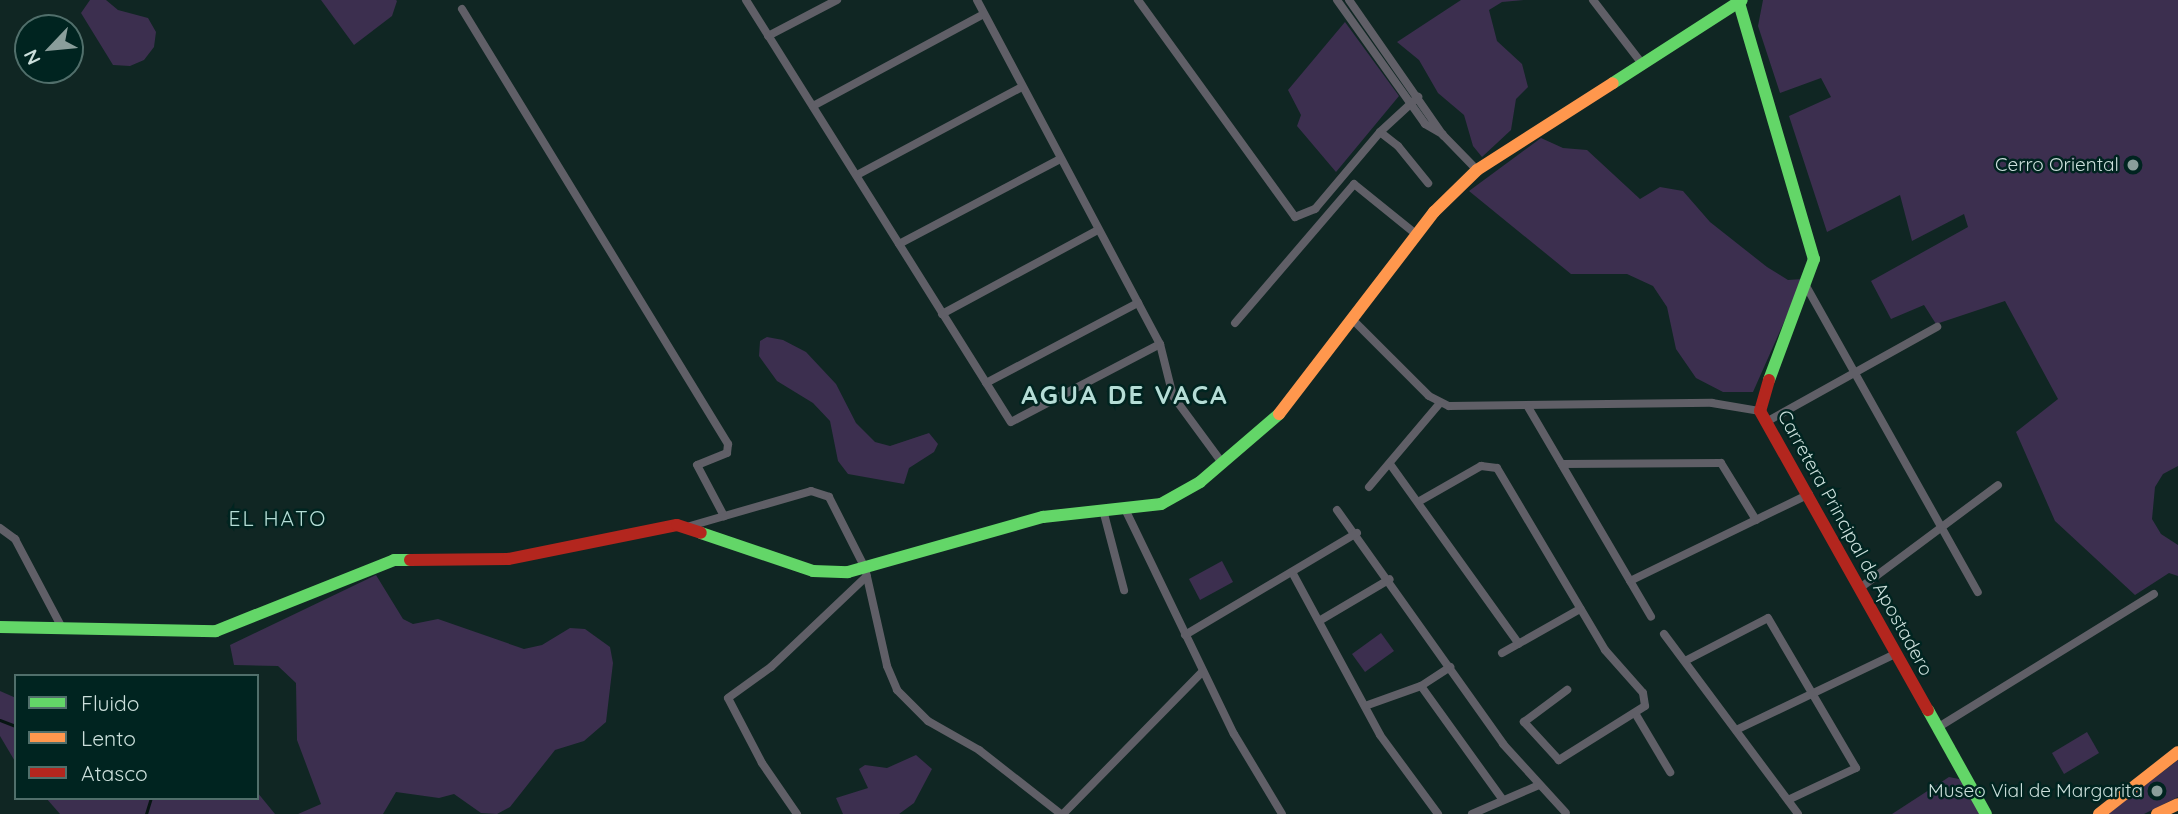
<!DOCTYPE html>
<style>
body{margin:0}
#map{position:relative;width:2178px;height:814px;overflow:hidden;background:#102623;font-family:Quicksand,sans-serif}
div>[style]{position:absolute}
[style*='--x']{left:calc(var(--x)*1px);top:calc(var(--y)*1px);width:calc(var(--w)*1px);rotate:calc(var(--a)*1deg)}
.green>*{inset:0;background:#3c2f4f}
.stream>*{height:2.5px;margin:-1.25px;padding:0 1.25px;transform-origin:1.25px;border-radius:1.25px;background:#071513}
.street>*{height:8px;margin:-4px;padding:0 4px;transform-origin:4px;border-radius:4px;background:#605f67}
.fast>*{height:12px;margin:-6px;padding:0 6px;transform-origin:6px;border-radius:6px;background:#63d668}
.slow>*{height:12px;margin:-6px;padding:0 6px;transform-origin:6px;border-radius:6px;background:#ff974d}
.jam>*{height:12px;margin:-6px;padding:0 6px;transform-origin:6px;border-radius:6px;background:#b3261e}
.dots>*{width:19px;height:19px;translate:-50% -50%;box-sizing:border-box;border:4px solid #002420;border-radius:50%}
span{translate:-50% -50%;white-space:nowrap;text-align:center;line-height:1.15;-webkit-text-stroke:5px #002420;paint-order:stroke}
.poi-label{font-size:19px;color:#cbdfdb}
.right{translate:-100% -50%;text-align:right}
.street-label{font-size:19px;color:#cbdfdb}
.neighbourhood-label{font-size:21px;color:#b5ddd6;letter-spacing:2px}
.district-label{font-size:26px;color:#b5ddd6;font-weight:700;letter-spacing:2px}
.legend{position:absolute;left:14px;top:674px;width:245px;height:126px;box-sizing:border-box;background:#002420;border:2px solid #516f6b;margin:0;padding:9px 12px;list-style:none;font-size:21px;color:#cbdfdb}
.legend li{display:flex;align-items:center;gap:14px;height:35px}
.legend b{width:35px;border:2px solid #516f6b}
.north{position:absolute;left:14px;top:14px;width:70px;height:70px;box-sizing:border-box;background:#002420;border:2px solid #516f6b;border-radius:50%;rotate:244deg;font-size:19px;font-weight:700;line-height:28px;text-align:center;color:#cbdfdb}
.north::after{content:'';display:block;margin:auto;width:24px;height:32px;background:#8a9e9b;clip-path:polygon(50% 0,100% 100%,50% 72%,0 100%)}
</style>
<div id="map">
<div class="green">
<i style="clip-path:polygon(90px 0,106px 0,118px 10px,148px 18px,156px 32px,154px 47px,144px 60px,130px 66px,113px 65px,81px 13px)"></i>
<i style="clip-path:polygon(321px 0,396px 0,397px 1px,392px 16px,354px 45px)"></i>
<i style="clip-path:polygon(1461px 0,1524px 0,1502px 2px,1489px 10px,1497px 41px,1522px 64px,1528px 87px,1516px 99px,1511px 130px,1482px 157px,1473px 146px,1464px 115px,1438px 93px,1419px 60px,1397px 42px)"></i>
<i style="clip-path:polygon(1763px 0,2178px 0,2178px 466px,2163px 474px,2155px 487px,2152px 519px,2161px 534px,2178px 545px,2178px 576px,2169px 573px,2135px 595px,2055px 521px,2016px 432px,2058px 399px,2005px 301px,1936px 324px,1924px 305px,1891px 319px,1871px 281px,1968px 227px,1964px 214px,1912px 241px,1900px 195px,1827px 232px,1789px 116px,1831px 97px,1821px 78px,1780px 93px,1758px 26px)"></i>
<i style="clip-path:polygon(1345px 22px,1399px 96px,1336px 172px,1297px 126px,1301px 115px,1288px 90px)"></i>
<i style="clip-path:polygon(1541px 138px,1563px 148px,1587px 150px,1640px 199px,1660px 187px,1683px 191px,1710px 222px,1767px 267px,1788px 280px,1803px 279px,1753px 392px,1723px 392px,1696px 378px,1676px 349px,1667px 307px,1653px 286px,1627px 274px,1571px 274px,1469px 191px)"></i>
<i style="clip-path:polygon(767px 337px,783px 340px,806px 352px,836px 384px,856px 423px,875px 442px,890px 446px,929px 433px,938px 444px,934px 452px,909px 468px,904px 484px,848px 474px,838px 461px,830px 421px,813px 403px,777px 381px,759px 356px,760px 341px)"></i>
<i style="clip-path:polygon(1222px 561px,1233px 582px,1200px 600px,1189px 579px)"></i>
<i style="clip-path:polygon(376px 575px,403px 619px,413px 624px,438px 619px,524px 649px,542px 645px,570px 628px,585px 629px,610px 647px,613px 663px,606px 722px,584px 741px,555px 750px,510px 807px,497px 814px,481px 813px,454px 794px,439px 798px,396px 792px,383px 814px,298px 814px,321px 804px,297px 740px,296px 683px,278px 666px,234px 665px,230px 645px)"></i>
<i style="clip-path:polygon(1381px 633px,1394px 651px,1365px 672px,1352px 654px)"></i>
<i style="clip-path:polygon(0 691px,16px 698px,16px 763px,0 736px)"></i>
<i style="clip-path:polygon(2087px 732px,2099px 753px,2064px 774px,2052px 753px)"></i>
<i style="clip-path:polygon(916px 755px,932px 769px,914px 803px,899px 814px,843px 814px,836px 798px,868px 788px,859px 769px,865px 765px,887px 768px)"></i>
<i style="clip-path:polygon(2178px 760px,2178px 797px,2144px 814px,2108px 814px)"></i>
<i style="clip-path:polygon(1949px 777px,1964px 780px,1981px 814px,1892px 814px)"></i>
<i style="clip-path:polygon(257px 792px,275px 814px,60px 814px,46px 798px,257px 798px)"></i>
</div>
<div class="stream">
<i style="--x:0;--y:720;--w:17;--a:21"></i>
<i style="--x:146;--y:814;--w:17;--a:-73"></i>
</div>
<div class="street">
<i style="--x:746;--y:0;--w:498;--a:57.9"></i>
<i style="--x:1011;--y:422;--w:168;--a:-27.6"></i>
<i style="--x:977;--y:0;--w:390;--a:62"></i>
<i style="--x:1160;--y:344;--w:54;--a:76"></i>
<i style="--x:1173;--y:396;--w:84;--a:53.7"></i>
<i style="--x:1138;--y:0;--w:268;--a:54.1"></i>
<i style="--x:1295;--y:217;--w:22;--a:-22"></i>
<i style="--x:1315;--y:209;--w:101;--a:-49.8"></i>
<i style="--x:1380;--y:132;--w:52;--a:-42.6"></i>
<i style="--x:1337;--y:0;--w:152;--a:54.6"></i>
<i style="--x:1425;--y:124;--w:20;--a:30"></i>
<i style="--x:1349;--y:0;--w:165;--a:55.2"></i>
<i style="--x:1443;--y:135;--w:49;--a:45.8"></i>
<i style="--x:1593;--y:0;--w:82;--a:52.4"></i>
<i style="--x:462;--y:9;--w:510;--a:58.55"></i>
<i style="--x:728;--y:444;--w:9;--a:96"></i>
<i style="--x:727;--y:453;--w:32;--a:158"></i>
<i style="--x:697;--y:465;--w:58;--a:62.1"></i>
<i style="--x:768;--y:36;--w:78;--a:-27.6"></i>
<i style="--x:813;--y:106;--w:194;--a:-28.3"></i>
<i style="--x:1380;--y:132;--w:23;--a:38"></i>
<i style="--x:1398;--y:146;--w:48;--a:51"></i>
<i style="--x:857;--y:175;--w:187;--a:-28.1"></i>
<i style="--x:899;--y:244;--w:182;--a:-27.8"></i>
<i style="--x:1806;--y:286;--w:351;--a:60.7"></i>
<i style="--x:942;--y:314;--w:177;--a:-28.3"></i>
<i style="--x:1353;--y:320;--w:107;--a:45"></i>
<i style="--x:1429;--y:396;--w:22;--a:27"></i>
<i style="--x:1449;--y:406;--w:263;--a:-0.7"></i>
<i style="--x:1712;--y:403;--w:49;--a:9.5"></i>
<i style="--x:1235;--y:323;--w:183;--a:-49.4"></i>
<i style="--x:1354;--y:184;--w:81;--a:39"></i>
<i style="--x:986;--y:383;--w:172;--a:-27.8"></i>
<i style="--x:1528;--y:407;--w:243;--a:59.6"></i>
<i style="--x:1766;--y:422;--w:196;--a:-29.1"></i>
<i style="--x:1390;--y:464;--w:221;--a:54.4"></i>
<i style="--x:1562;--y:464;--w:159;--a:-0.4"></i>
<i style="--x:1721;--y:463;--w:67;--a:58.4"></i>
<i style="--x:1369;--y:487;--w:110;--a:-49.8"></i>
<i style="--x:1418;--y:502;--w:73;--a:-29.7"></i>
<i style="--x:1481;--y:466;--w:16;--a:7"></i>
<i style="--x:1497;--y:468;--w:212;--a:59.3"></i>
<i style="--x:1605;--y:650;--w:57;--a:48.5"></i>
<i style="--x:1643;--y:693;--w:13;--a:81"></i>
<i style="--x:1645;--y:706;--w:102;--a:147.9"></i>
<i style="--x:1559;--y:760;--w:52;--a:-132.6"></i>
<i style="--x:1524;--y:722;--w:54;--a:-36.7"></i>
<i style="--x:1125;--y:509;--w:250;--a:64.2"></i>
<i style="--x:1234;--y:734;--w:93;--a:59"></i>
<i style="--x:1103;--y:510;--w:83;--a:75.3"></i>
<i style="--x:1337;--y:510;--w:287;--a:54.6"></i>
<i style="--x:1503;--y:744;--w:93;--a:47.6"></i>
<i style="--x:690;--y:526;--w:126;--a:-16.1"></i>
<i style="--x:811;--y:491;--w:19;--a:18"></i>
<i style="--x:829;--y:497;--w:80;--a:63.1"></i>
<i style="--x:865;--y:568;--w:100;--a:77.3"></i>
<i style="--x:887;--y:666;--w:26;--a:67"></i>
<i style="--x:897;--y:690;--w:44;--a:45"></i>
<i style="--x:928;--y:721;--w:59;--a:29.6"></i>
<i style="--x:979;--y:750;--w:104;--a:38"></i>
<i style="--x:0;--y:528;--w:19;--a:36"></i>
<i style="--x:15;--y:539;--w:98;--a:62.1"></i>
<i style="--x:1292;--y:572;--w:185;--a:61.6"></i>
<i style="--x:1380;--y:735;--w:98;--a:53.7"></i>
<i style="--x:1630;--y:581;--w:199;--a:-25.9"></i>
<i style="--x:1860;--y:588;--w:172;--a:-36.7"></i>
<i style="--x:1319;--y:621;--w:82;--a:-30.6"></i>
<i style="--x:1664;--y:634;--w:224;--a:53.3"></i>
<i style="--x:1185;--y:635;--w:200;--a:-30.7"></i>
<i style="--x:1502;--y:653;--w:90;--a:-29.4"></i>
<i style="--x:1685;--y:661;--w:93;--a:-27.4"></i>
<i style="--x:1768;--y:618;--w:174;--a:59.6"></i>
<i style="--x:1856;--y:768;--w:75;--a:154.8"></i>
<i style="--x:1421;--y:686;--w:140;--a:54.3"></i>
<i style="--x:1365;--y:706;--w:59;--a:-19.7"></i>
<i style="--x:1421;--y:686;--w:35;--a:-33"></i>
<i style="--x:1635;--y:713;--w:69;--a:59.3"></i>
<i style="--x:1937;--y:728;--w:255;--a:-31.7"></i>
<i style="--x:1736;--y:730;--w:176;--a:-25.5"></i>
<i style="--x:797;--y:814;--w:62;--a:-124.5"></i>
<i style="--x:762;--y:763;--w:73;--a:-117.6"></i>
<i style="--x:728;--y:698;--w:53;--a:-35.8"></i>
<i style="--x:771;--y:667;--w:132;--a:-43.5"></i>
<i style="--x:1063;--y:814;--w:200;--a:-45.6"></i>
<i style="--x:1472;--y:814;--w:73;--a:-23.4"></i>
</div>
<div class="fast">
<i style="--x:1739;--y:3;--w:267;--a:73.7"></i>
<i style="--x:1814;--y:259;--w:129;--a:110.4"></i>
<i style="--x:1613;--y:83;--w:153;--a:-32.8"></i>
<i style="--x:701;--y:533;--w:118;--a:18.7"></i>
<i style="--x:813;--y:571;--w:35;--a:2"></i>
<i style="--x:848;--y:572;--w:203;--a:-15.8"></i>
<i style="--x:1043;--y:517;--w:119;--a:-6.3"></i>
<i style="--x:1161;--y:504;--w:45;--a:-29.4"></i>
<i style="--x:1200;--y:482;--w:104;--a:-40.7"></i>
<i style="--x:0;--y:627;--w:216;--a:1.1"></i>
<i style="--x:216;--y:631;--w:192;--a:-21.7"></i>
<i style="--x:394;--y:560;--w:16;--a:0"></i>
<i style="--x:1928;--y:710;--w:119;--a:60.9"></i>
</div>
<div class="slow">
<i style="--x:1279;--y:414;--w:255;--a:-52.5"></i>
<i style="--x:1434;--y:212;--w:60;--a:-44.3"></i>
<i style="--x:1477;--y:170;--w:161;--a:-32.6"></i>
<i style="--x:2099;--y:814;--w:100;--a:-38.1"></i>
<i style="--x:2157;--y:814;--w:23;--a:-25"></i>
</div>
<div class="jam">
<i style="--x:1769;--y:380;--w:32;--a:106"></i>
<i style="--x:1760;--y:411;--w:343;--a:60.7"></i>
<i style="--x:410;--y:560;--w:98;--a:-0.6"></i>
<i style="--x:508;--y:559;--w:172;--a:-11.4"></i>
<i style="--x:677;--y:525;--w:25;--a:18"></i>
</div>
<div class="dots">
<i style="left:2133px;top:165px;background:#8a9e9b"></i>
<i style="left:2157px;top:791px;background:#8a9e9b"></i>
</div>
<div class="poi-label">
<span class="right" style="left:2119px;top:165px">Cerro Oriental</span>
<span class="right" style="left:2143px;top:791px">Museo Vial de Margarita</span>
</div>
<div class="street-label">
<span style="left:1855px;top:543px;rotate:61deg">Carretera Principal de Apostadero</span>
</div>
<div class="neighbourhood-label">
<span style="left:278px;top:518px">EL HATO</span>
</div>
<div class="district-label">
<span style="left:1125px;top:395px">AGUA DE VACA</span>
</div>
<ul class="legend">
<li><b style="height:9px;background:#63d668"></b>Fluido</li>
<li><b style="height:9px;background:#ff974d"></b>Lento</li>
<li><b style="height:9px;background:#b3261e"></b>Atasco</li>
</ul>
<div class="north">N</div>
</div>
